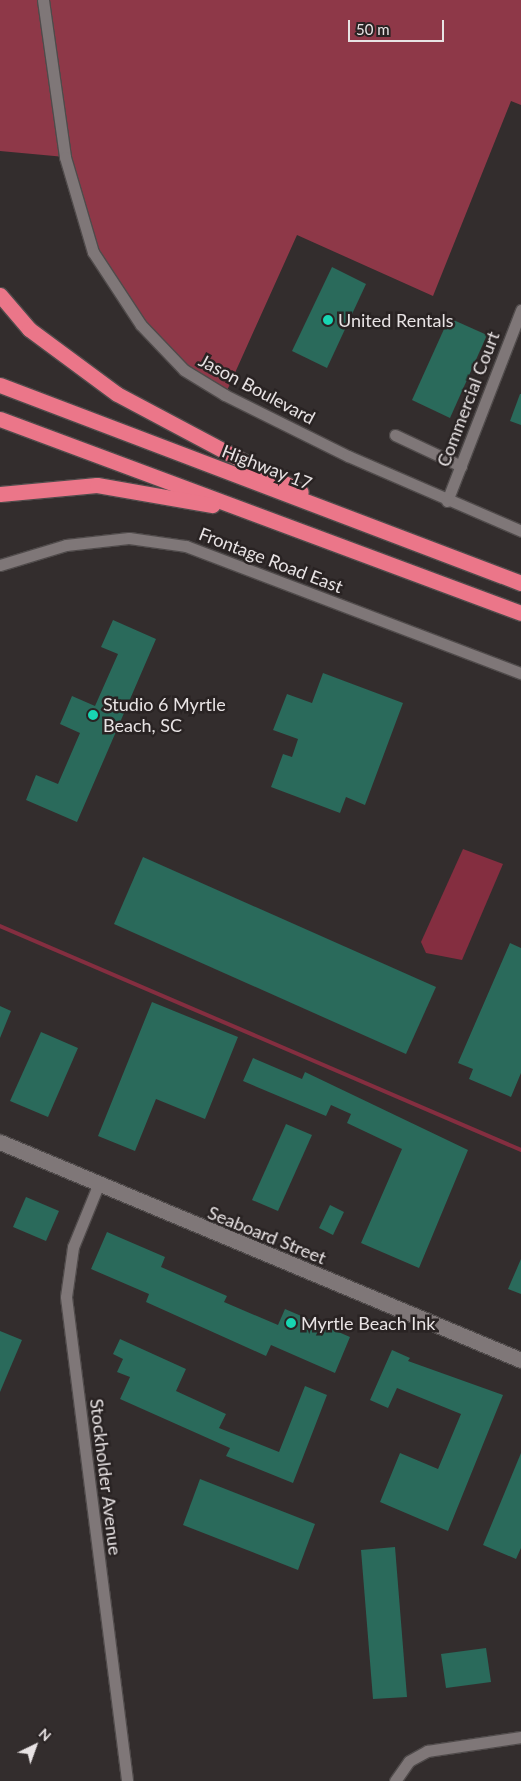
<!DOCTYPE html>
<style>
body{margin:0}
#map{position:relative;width:521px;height:1781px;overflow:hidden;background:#332d2d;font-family:Lato,sans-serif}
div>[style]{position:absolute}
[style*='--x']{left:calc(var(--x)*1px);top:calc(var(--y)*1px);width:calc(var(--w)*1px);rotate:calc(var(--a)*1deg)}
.forest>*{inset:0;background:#8e3848}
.water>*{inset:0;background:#842e40}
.stream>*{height:4px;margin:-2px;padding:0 2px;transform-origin:2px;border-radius:2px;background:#842e40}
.building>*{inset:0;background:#2a6a5b}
.roads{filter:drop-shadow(1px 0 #504b4b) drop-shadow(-1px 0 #504b4b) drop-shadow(0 1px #504b4b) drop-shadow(0 -1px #504b4b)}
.street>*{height:11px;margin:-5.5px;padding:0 5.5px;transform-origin:5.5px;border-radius:5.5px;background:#7f7778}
.secondary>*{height:15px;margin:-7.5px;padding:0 7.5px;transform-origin:7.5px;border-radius:7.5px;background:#7f7778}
.highway>*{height:15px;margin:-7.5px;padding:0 7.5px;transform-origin:7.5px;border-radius:7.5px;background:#eb7689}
.dots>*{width:14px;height:14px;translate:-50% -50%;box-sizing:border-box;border:2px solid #292323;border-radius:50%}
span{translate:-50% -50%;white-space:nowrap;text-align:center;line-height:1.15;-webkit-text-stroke:5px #292323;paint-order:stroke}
.poi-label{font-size:18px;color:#e8e3e4}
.left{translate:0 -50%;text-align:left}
.street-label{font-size:18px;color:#e8e3e4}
.north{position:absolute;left:10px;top:1721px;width:50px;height:50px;-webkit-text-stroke:4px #292323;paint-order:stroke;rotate:42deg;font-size:14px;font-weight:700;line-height:20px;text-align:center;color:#e8e3e4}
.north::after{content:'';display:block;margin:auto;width:18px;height:22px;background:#e8e3e4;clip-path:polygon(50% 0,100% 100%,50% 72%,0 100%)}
.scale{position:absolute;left:348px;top:20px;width:96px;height:22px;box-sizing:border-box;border:2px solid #e8e3e4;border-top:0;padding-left:6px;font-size:15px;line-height:18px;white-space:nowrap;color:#e8e3e4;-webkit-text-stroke:4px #292323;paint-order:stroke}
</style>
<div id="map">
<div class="forest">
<i style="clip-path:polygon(0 0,521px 0,521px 105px,511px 101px,433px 296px,297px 235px,225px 395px,184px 370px,141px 325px,93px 252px,65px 157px,0 151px)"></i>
</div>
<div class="water">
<i style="clip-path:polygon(463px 849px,503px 864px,462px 960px,426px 953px,421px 942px)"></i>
</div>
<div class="stream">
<i style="--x:0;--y:926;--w:567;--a:23.26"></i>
</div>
<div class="building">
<i style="clip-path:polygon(332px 267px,366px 284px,327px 368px,292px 351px)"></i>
<i style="clip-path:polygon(449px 318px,487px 335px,450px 418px,412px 400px)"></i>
<i style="clip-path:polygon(520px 394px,521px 394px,521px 425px,510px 421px)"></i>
<i style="clip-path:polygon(113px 620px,156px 639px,77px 822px,26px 800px,36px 775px,58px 784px,80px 733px,60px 724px,72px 696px,95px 706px,118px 654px,101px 647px)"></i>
<i style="clip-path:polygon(323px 673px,403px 703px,365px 805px,346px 797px,340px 813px,271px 787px,283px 754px,292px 757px,298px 739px,273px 730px,287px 694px,312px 703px)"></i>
<i style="clip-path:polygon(143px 857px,436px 987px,406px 1054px,114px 924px)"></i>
<i style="clip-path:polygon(510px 943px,521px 948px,521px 1073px,511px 1097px,469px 1079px,473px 1069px,458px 1063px)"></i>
<i style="clip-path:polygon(152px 1002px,238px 1037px,205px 1119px,156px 1099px,135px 1151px,98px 1136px)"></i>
<i style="clip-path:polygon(0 1006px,11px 1011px,0 1038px)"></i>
<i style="clip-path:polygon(41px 1032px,78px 1048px,48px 1117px,10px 1101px)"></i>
<i style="clip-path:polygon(253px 1058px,302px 1079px,305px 1072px,468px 1150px,419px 1268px,361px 1243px,402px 1149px,347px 1123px,351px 1114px,331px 1105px,326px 1116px,243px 1081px)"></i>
<i style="clip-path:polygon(286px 1124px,312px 1135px,278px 1211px,252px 1200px)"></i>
<i style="clip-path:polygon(26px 1197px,59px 1211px,46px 1241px,13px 1227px)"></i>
<i style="clip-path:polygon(330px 1205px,344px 1212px,333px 1235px,319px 1228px)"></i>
<i style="clip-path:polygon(107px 1232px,165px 1257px,161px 1267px,227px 1296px,224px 1302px,278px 1325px,285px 1309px,350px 1337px,335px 1373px,271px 1345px,266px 1356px,146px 1302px,149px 1294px,91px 1269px)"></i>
<i style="clip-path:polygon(521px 1259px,521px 1294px,508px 1289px)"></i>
<i style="clip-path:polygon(0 1331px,22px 1340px,0 1392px)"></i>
<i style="clip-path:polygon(120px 1339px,186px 1369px,176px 1391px,226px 1414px,219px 1428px,279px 1452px,305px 1386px,327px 1395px,293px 1483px,226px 1456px,230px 1448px,120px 1399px,130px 1377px,117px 1372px,123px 1359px,113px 1354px)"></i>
<i style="clip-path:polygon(392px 1350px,410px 1358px,408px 1361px,503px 1395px,448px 1531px,380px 1502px,400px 1453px,438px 1469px,461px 1414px,397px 1388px,388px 1408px,370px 1400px)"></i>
<i style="clip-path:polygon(521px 1453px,521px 1548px,516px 1559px,483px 1545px)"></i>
<i style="clip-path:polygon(200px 1479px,315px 1524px,298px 1570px,183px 1525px)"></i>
<i style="clip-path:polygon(395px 1547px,407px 1697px,373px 1699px,361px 1550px)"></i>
<i style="clip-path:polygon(486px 1648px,491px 1682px,446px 1688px,441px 1654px)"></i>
</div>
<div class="roads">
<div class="street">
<i style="--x:43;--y:0;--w:159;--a:82"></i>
<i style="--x:65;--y:157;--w:99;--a:73.6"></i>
<i style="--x:93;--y:252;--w:87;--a:56.7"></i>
<i style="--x:141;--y:325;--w:62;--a:46.3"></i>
<i style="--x:184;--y:370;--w:48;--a:31.4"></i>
<i style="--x:225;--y:395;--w:137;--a:26.4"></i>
<i style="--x:348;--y:456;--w:189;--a:23.4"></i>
<i style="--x:395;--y:435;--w:73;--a:25.2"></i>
<i style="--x:447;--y:501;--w:205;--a:-68.8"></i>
<i style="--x:0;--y:565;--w:69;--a:-16.9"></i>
<i style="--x:66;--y:545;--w:63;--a:-6.3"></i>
<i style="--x:129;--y:538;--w:58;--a:8"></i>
<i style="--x:186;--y:546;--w:358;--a:20.8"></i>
<i style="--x:99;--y:1183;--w:69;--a:112.1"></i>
<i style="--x:73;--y:1247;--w:50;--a:98"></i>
<i style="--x:66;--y:1297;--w:488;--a:82.8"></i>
<i style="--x:395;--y:1781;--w:24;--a:-55"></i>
<i style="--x:409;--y:1761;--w:21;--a:-29"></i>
<i style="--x:427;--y:1751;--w:95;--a:-8.5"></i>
</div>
<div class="secondary">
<i style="--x:0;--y:1142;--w:565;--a:22.71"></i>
</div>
<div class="highway">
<i style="--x:0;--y:295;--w:45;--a:49.5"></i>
<i style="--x:29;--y:329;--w:109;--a:36.5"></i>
<i style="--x:117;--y:394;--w:208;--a:28"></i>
<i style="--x:0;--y:385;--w:557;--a:20.81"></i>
<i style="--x:0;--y:419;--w:556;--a:20.42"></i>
<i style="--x:0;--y:494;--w:97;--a:-5.3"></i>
<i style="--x:97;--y:485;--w:117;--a:9.9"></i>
</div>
</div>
<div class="dots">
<i style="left:328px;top:320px;background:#18d5b2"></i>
<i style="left:93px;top:715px;background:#18d5b2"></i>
<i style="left:291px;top:1323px;background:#18d5b2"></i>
</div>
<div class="poi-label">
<span class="left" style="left:338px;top:320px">United Rentals</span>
<span class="left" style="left:103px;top:715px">Studio 6 Myrtle<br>Beach, SC</span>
<span class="left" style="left:301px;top:1323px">Myrtle Beach Ink</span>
</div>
<div class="street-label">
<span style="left:257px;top:389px;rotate:28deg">Jason Boulevard</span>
<span style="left:468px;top:399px;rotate:-69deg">Commercial Court</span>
<span style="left:267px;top:467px;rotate:21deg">Highway 17</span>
<span style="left:271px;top:560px;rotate:21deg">Frontage Road East</span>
<span style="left:267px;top:1235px;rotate:22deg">Seaboard Street</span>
<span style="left:106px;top:1477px;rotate:83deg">Stockholder Avenue</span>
</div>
<div class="north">N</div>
<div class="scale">50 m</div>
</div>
